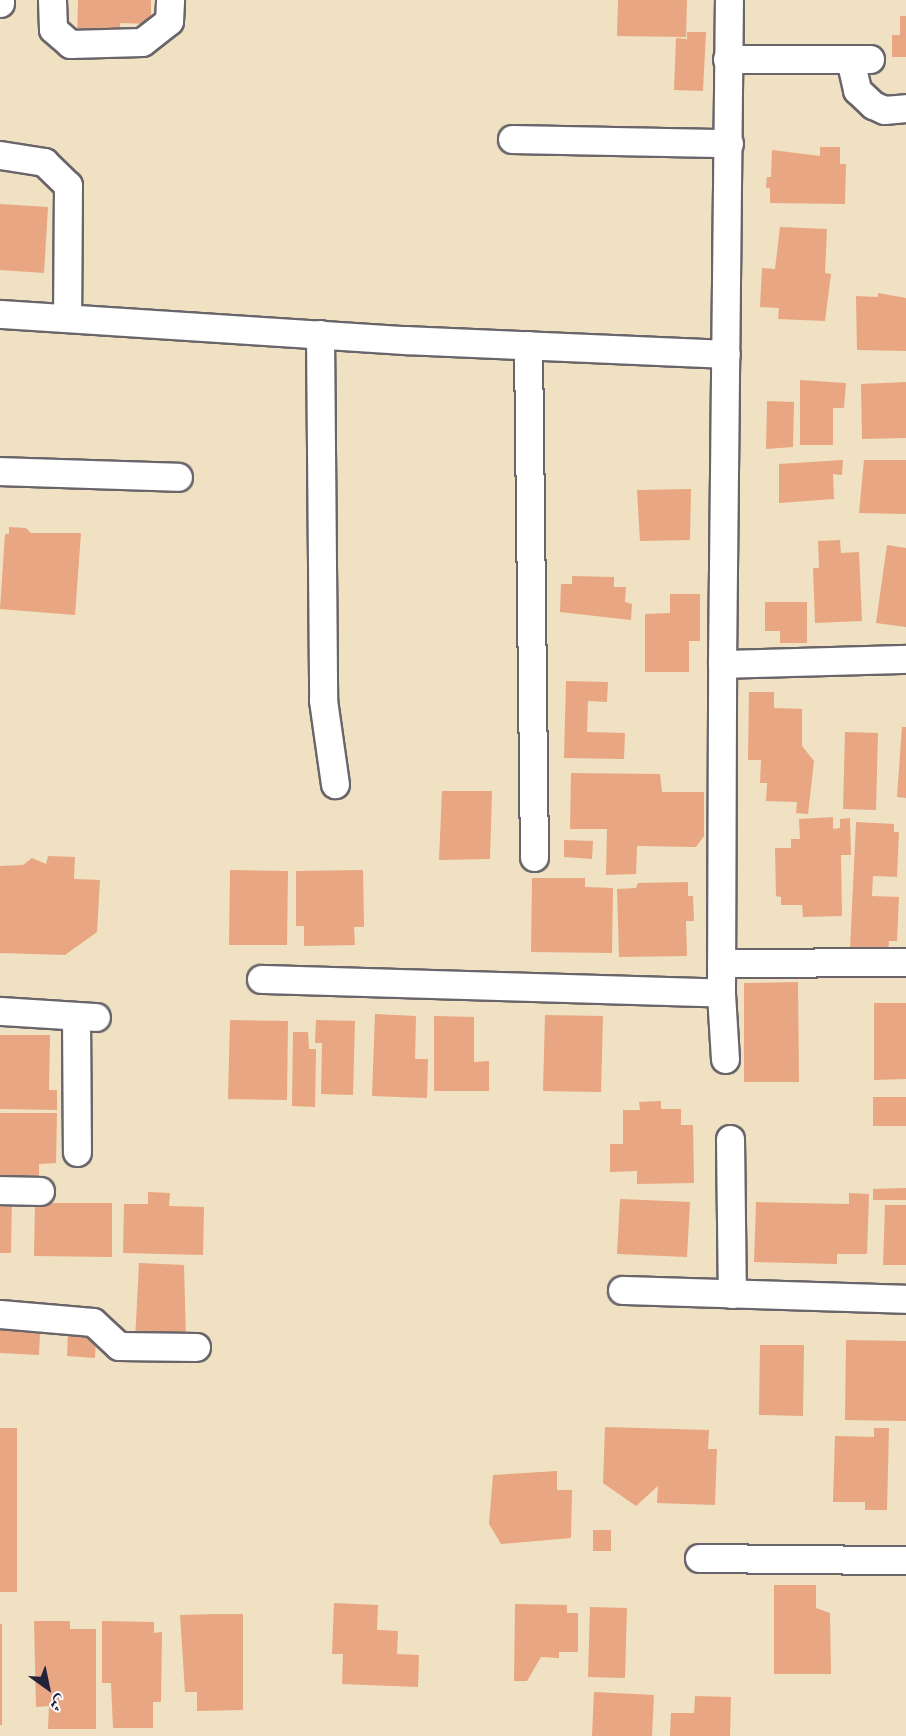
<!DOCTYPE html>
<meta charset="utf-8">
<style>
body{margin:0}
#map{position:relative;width:906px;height:1736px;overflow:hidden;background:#efe1c2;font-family:"IM FELL Great Primer",Amiri,serif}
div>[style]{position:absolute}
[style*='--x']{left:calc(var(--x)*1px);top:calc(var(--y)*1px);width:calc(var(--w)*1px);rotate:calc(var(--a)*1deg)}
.building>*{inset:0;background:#e8a682}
.roads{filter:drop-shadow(2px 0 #6a656a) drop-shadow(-2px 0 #6a656a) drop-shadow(0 2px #6a656a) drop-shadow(0 -2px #6a656a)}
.minor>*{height:27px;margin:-13.5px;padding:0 13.5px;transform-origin:13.5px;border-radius:13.5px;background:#fff}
span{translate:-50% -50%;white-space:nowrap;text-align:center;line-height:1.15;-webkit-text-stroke:6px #fff;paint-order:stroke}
.north{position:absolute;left:18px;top:1658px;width:60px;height:60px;-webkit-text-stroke:4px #fff;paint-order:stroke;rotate:147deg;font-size:16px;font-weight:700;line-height:24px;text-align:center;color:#22223b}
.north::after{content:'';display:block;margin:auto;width:21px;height:27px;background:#22223b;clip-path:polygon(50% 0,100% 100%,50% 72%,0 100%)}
</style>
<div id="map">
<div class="building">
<i style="clip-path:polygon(78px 0,151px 0,151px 24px,120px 23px,120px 39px,77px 39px)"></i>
<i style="clip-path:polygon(618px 0,687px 0,686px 37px,617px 36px)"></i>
<i style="clip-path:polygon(900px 16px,906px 16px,906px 57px,892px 57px,892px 35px,900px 35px)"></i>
<i style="clip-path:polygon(687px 32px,706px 32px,703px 91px,674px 90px,676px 38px,687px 39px)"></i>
<i style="clip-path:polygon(820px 147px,840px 147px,840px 164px,846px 164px,845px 204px,770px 203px,770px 188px,766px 188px,767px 177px,771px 177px,772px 150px,820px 156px)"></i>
<i style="clip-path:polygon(0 204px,48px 207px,44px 273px,0 270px)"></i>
<i style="clip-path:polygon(780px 227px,827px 229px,825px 273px,831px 274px,825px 321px,778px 319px,779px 308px,760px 307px,762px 268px,775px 269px)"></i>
<i style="clip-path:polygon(878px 293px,906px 298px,906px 351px,857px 350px,856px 296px,878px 297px)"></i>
<i style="clip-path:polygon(800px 380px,846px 383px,844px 408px,833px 408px,833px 445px,800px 445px)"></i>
<i style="clip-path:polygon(906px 382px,906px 438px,862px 439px,861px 384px)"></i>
<i style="clip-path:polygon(767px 401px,794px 402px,793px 447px,766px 449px)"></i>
<i style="clip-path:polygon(843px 460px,842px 475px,833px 474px,834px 499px,779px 503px,779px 464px)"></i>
<i style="clip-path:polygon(864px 460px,906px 460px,906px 514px,859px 513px)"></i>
<i style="clip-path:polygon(691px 489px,690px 540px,640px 541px,637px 490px)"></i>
<i style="clip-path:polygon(9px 527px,26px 528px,31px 533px,81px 533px,75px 615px,0 609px,5px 534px,9px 534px)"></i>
<i style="clip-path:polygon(840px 540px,841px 553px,859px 552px,862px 621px,815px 623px,813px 568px,819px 568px,818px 541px)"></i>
<i style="clip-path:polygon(887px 545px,906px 548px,906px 627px,876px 623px)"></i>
<i style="clip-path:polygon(572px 576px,614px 577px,614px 587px,626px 587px,625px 602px,632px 604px,631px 620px,560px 612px,561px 584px,572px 584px)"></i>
<i style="clip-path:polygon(670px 594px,700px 594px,700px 641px,689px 641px,689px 672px,645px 672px,645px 614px,670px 613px)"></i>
<i style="clip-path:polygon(765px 602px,807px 602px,807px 643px,780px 643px,780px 631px,765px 631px)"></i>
<i style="clip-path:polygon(566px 681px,608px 682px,607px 702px,588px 701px,587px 732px,625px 733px,624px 759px,564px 758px)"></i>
<i style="clip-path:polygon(749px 692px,774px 692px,774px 708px,802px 709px,802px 746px,814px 761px,808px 814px,796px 813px,797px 802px,766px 801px,767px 783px,760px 783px,761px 760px,748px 760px)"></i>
<i style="clip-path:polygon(902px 727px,906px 727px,906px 798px,897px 797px)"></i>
<i style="clip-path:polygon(845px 732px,878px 733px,876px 810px,843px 809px)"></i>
<i style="clip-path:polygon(571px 773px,660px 774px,662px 792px,704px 792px,704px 836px,696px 847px,637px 846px,636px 874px,606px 875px,607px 829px,570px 829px)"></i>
<i style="clip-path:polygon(442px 791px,492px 791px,490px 859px,439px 860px)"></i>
<i style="clip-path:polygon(833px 817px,833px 829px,840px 828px,840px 819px,850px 818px,851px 855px,841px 855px,842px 916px,803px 917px,802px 905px,781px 905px,781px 897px,776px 896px,775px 848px,791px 848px,791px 839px,800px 839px,799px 819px)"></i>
<i style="clip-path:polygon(856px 822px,894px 824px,894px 832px,899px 832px,897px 877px,873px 876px,872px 896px,899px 897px,897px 941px,889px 941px,888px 951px,850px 949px)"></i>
<i style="clip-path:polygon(564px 840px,593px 841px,592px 859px,564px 857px)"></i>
<i style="clip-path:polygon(48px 856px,75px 857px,74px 879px,100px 880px,97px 932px,65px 955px,0 953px,0 866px,23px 865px,32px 858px,46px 864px)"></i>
<i style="clip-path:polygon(230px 870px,288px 871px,287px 945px,229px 945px)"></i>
<i style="clip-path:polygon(363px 870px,364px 927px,354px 927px,355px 945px,304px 946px,304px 926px,296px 926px,296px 871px)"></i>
<i style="clip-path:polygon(532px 878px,585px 878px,585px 887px,613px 888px,612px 953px,531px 952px)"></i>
<i style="clip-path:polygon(688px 882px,688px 896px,693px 896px,694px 921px,686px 921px,687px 956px,619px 957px,617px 889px,636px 888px,638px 883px)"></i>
<i style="clip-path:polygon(798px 982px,799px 1082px,744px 1082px,744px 983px)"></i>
<i style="clip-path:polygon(874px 1003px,906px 1003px,906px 1079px,874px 1080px)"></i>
<i style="clip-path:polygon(375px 1014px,416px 1016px,415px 1059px,428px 1059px,427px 1098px,372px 1096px)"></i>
<i style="clip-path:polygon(545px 1015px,603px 1016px,601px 1092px,543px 1091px)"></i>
<i style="clip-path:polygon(434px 1016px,474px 1017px,474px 1062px,489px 1061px,489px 1091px,434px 1091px)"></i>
<i style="clip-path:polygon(230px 1020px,288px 1021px,287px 1100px,228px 1099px)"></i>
<i style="clip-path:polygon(316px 1020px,355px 1021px,353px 1095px,321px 1094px,322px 1043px,315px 1043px)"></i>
<i style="clip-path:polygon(293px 1032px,308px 1032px,309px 1049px,316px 1049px,315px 1107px,292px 1106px)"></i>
<i style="clip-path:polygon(0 1035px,50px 1035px,49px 1090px,57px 1090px,57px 1110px,0 1109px)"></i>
<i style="clip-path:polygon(873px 1097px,906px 1097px,906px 1126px,873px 1126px)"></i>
<i style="clip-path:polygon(661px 1101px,661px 1109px,681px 1109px,681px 1125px,693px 1125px,694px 1183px,637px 1184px,637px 1171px,610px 1172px,610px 1144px,623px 1144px,623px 1110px,640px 1110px,639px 1102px)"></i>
<i style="clip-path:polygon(0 1113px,57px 1113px,56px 1163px,39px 1164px,39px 1176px,0 1175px)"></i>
<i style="clip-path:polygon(906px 1188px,906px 1200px,873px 1200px,873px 1189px)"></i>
<i style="clip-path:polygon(148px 1192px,170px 1193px,169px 1206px,204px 1207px,203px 1255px,123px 1253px,124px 1204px,148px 1204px)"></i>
<i style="clip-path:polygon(849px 1193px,869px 1194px,867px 1254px,837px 1254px,837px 1264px,754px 1262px,756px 1202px,849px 1204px)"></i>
<i style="clip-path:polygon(0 1196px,12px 1196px,11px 1253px,0 1253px)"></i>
<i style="clip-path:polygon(620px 1199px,690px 1202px,687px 1257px,617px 1254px)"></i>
<i style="clip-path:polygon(35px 1203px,112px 1203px,112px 1257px,34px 1256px)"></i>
<i style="clip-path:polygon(885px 1205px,906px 1205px,906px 1265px,883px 1265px)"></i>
<i style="clip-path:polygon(139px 1263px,184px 1265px,186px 1343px,135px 1341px)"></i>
<i style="clip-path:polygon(0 1330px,40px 1332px,39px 1355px,0 1353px)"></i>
<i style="clip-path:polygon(68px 1333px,96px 1335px,95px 1358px,67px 1356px)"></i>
<i style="clip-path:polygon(846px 1340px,906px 1341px,906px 1421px,845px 1420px)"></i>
<i style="clip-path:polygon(760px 1345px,804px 1345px,803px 1416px,759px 1415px)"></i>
<i style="clip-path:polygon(605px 1427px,709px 1430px,708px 1449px,717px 1449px,715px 1505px,657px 1503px,658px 1486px,636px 1506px,603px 1483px)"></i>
<i style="clip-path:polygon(0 1428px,17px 1428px,17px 1592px,0 1592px)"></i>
<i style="clip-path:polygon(874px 1428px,889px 1428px,887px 1510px,865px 1510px,865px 1502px,833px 1502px,835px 1436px,874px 1437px)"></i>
<i style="clip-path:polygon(557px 1471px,557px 1490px,572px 1490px,571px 1538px,501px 1544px,489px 1524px,493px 1475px)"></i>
<i style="clip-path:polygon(593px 1530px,611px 1530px,611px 1551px,593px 1551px)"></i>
<i style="clip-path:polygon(774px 1585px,816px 1585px,816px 1608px,830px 1613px,831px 1674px,774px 1674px)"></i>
<i style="clip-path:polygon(334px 1603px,378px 1605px,377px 1630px,398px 1631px,397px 1654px,419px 1655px,418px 1687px,342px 1684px,343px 1654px,332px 1654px)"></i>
<i style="clip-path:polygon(515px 1604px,567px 1605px,567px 1613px,578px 1613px,578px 1652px,559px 1652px,559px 1658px,541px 1657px,527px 1681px,514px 1681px)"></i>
<i style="clip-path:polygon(590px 1607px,627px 1608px,625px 1678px,588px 1677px)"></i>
<i style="clip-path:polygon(218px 1614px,243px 1614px,243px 1710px,197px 1711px,197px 1692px,185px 1692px,180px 1615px)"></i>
<i style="clip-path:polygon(34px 1621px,70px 1621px,70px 1629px,96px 1629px,96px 1729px,48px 1729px,49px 1706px,36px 1707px)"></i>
<i style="clip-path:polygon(102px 1621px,154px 1622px,154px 1633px,162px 1632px,161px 1702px,153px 1702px,153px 1728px,113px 1728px,111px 1683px,102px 1683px)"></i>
<i style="clip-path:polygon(0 1624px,2px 1624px,2px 1725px,0 1725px)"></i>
<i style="clip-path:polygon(594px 1692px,654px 1695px,652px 1736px,592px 1736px)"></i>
<i style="clip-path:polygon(695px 1696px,731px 1697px,730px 1736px,670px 1736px,671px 1713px,694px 1713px)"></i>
</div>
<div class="roads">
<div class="minor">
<i style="--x:52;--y:0;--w:29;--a:88"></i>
<i style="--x:53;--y:29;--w:23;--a:41"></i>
<i style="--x:70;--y:44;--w:72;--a:-1.6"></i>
<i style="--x:142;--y:42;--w:34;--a:-38"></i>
<i style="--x:169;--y:21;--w:21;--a:-87"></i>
<i style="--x:0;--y:3;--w:3;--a:-90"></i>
<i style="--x:727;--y:59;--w:143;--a:0"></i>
<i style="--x:850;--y:59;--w:32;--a:77"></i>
<i style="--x:857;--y:90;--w:22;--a:43"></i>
<i style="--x:873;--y:105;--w:12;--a:24"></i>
<i style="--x:884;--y:110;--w:22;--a:-5"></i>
<i style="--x:512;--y:139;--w:217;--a:1.1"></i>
<i style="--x:0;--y:155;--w:45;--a:9"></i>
<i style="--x:44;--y:162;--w:33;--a:44"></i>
<i style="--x:68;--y:185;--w:132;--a:90.4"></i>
<i style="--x:0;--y:314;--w:407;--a:3.7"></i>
<i style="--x:406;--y:340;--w:320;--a:2.5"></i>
<i style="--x:320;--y:334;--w:366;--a:89.5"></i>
<i style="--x:323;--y:700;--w:85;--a:81.9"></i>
<i style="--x:528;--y:345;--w:512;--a:89.33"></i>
<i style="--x:0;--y:471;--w:178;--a:1.9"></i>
<i style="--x:722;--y:664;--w:184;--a:-1.6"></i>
<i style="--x:721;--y:963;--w:185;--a:-0.3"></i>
<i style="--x:261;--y:979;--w:460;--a:1.7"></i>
<i style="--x:0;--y:1011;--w:96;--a:3.6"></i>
<i style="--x:76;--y:1016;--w:136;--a:89.6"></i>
<i style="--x:725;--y:1059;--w:66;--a:-93.5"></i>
<i style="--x:721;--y:993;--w:329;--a:-89.8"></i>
<i style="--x:722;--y:664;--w:664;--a:-89.4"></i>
<i style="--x:730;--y:1139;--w:155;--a:89.3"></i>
<i style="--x:0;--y:1190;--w:40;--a:1.4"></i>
<i style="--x:622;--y:1290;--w:284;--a:1.8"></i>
<i style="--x:0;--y:1314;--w:93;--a:4.9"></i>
<i style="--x:93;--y:1322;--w:35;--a:43"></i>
<i style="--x:119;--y:1346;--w:77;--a:0.7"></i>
<i style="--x:699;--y:1558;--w:207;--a:0.6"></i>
</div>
</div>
<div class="north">ش</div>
</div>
